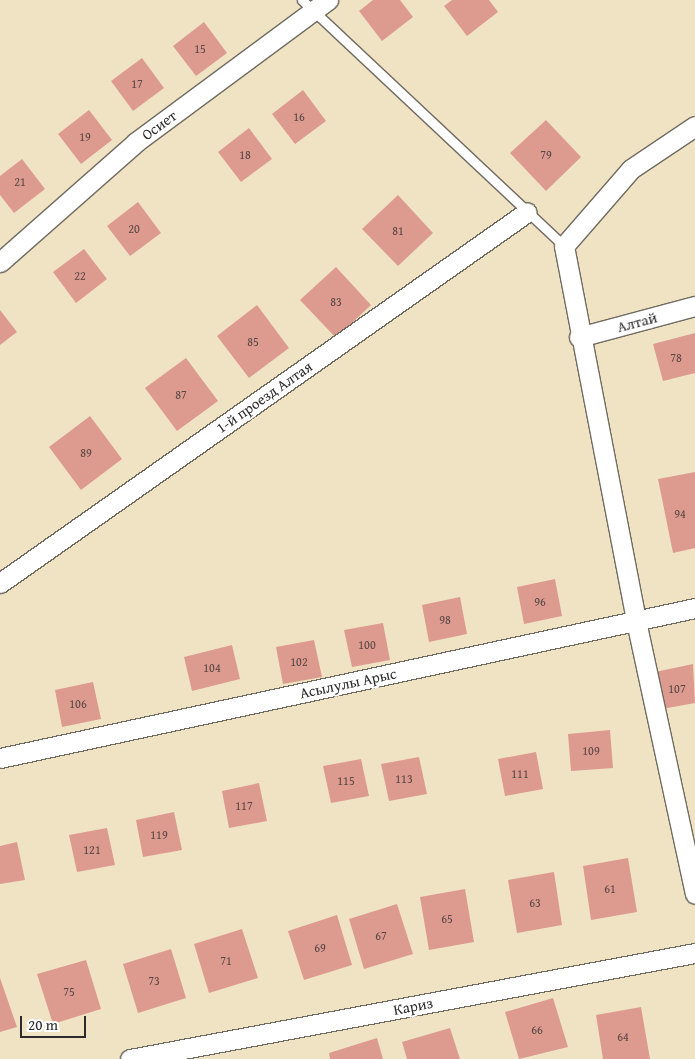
<!DOCTYPE html>
<meta charset="utf-8">
<style>
body{margin:0}
#map{position:relative;width:695px;height:1059px;overflow:hidden;background:#f0e3c4;font-family:"Gentium Book Plus",serif}
div>[style]{position:absolute}
[style*='--x']{left:calc(var(--x)*1px);top:calc(var(--y)*1px);width:calc(var(--w)*1px);rotate:calc(var(--a)*1deg)}
.building>*{inset:0;background:#dd9b90}
.roads{filter:drop-shadow(1px 0 #706b61) drop-shadow(-1px 0 #706b61) drop-shadow(0 1px #706b61) drop-shadow(0 -1px #706b61)}
.lane>*{height:9px;margin:-4.5px;padding:0 4.5px;transform-origin:4.5px;border-radius:4.5px;background:#fff}
.street>*{height:19px;margin:-9.5px;padding:0 9.5px;transform-origin:9.5px;border-radius:9.5px;background:#fff}
span{translate:-50% -50%;white-space:nowrap;text-align:center;line-height:1.15;-webkit-text-stroke:4px #fff;paint-order:stroke}
.number-label{font-size:12px;color:#584744}
.number-label span{-webkit-text-stroke-width:0}
.street-label{font-size:15px;color:#2b2b2b}
.scale{position:absolute;left:20px;top:1016px;width:66px;height:22px;box-sizing:border-box;border:2px solid #2b2b2b;border-top:0;padding-left:6px;font-size:15px;line-height:18px;white-space:nowrap;color:#2b2b2b;-webkit-text-stroke:4px #fff;paint-order:stroke}
</style>
<div id="map">
<div class="building">
<i style="clip-path:polygon(373px 0,400px 0,413px 17px,382px 41px,359px 11px)"></i>
<i style="clip-path:polygon(452px 0,489px 0,498px 12px,467px 36px,444px 6px)"></i>
<i style="clip-path:polygon(204px 22px,227px 53px,196px 76px,173px 46px)"></i>
<i style="clip-path:polygon(142px 58px,164px 88px,133px 111px,111px 81px)"></i>
<i style="clip-path:polygon(303px 90px,326px 121px,295px 144px,272px 114px)"></i>
<i style="clip-path:polygon(89px 110px,112px 140px,81px 164px,58px 134px)"></i>
<i style="clip-path:polygon(546px 120px,581px 157px,546px 191px,510px 153px)"></i>
<i style="clip-path:polygon(249px 128px,272px 159px,241px 182px,218px 152px)"></i>
<i style="clip-path:polygon(22px 159px,45px 189px,14px 213px,0 195px,0 176px)"></i>
<i style="clip-path:polygon(398px 195px,433px 233px,398px 266px,362px 229px)"></i>
<i style="clip-path:polygon(138px 202px,161px 233px,130px 256px,107px 226px)"></i>
<i style="clip-path:polygon(84px 249px,107px 279px,76px 303px,53px 272px)"></i>
<i style="clip-path:polygon(336px 267px,371px 305px,336px 338px,300px 300px)"></i>
<i style="clip-path:polygon(257px 305px,289px 348px,249px 378px,217px 336px)"></i>
<i style="clip-path:polygon(0 310px,17px 332px,0 345px)"></i>
<i style="clip-path:polygon(695px 333px,695px 373px,663px 381px,653px 344px)"></i>
<i style="clip-path:polygon(186px 358px,218px 401px,177px 431px,145px 388px)"></i>
<i style="clip-path:polygon(90px 416px,122px 459px,81px 490px,49px 447px)"></i>
<i style="clip-path:polygon(695px 472px,695px 548px,673px 553px,658px 479px)"></i>
<i style="clip-path:polygon(555px 579px,562px 616px,524px 624px,517px 587px)"></i>
<i style="clip-path:polygon(460px 597px,467px 634px,429px 642px,422px 605px)"></i>
<i style="clip-path:polygon(383px 623px,390px 660px,352px 667px,344px 630px)"></i>
<i style="clip-path:polygon(314px 640px,322px 677px,283px 684px,276px 647px)"></i>
<i style="clip-path:polygon(232px 645px,240px 679px,192px 691px,184px 657px)"></i>
<i style="clip-path:polygon(693px 664px,695px 703px,662px 709px,655px 672px)"></i>
<i style="clip-path:polygon(93px 682px,101px 719px,62px 727px,55px 690px)"></i>
<i style="clip-path:polygon(610px 730px,613px 768px,571px 771px,568px 734px)"></i>
<i style="clip-path:polygon(536px 752px,543px 789px,505px 796px,498px 759px)"></i>
<i style="clip-path:polygon(419px 757px,427px 794px,389px 801px,381px 764px)"></i>
<i style="clip-path:polygon(361px 759px,369px 796px,331px 803px,323px 766px)"></i>
<i style="clip-path:polygon(259px 783px,267px 821px,229px 828px,222px 791px)"></i>
<i style="clip-path:polygon(174px 812px,182px 850px,143px 857px,136px 820px)"></i>
<i style="clip-path:polygon(107px 828px,115px 865px,77px 872px,69px 835px)"></i>
<i style="clip-path:polygon(17px 842px,25px 880px,0 884px,0 846px)"></i>
<i style="clip-path:polygon(628px 858px,637px 912px,591px 920px,583px 866px)"></i>
<i style="clip-path:polygon(554px 872px,562px 925px,517px 933px,508px 880px)"></i>
<i style="clip-path:polygon(465px 889px,474px 942px,429px 950px,420px 897px)"></i>
<i style="clip-path:polygon(397px 904px,413px 954px,364px 969px,349px 919px)"></i>
<i style="clip-path:polygon(337px 915px,352px 965px,304px 980px,288px 931px)"></i>
<i style="clip-path:polygon(242px 929px,258px 978px,209px 993px,194px 944px)"></i>
<i style="clip-path:polygon(171px 949px,186px 998px,138px 1013px,123px 964px)"></i>
<i style="clip-path:polygon(86px 960px,101px 1009px,53px 1024px,37px 974px)"></i>
<i style="clip-path:polygon(0 978px,17px 1027px,0 1032px)"></i>
<i style="clip-path:polygon(553px 998px,568px 1047px,519px 1059px,505px 1012px)"></i>
<i style="clip-path:polygon(641px 1007px,650px 1059px,603px 1059px,596px 1015px)"></i>
<i style="clip-path:polygon(450px 1028px,460px 1059px,407px 1059px,402px 1042px)"></i>
<i style="clip-path:polygon(377px 1038px,383px 1059px,330px 1059px,329px 1053px)"></i>
</div>
<div class="roads">
<div class="lane">
<i style="--x:302;--y:0;--w:359;--a:43.2"></i>
</div>
<div class="street">
<i style="--x:695;--y:126;--w:77;--a:146.1"></i>
<i style="--x:631;--y:169;--w:102;--a:131"></i>
<i style="--x:564;--y:246;--w:382;--a:79.1"></i>
<i style="--x:636;--y:621;--w:279;--a:77.8"></i>
<i style="--x:0;--y:262;--w:181;--a:-41.4"></i>
<i style="--x:136;--y:142;--w:239;--a:-36.5"></i>
<i style="--x:579;--y:337;--w:120;--a:-15"></i>
<i style="--x:0;--y:583;--w:644;--a:-35.14"></i>
<i style="--x:0;--y:758;--w:711;--a:-12.18"></i>
<i style="--x:130;--y:1059;--w:575;--a:-10.63"></i>
</div>
</div>
<div class="number-label">
<span style="left:200px;top:49px">15</span>
<span style="left:137px;top:84px">17</span>
<span style="left:299px;top:117px">16</span>
<span style="left:85px;top:137px">19</span>
<span style="left:245px;top:155px">18</span>
<span style="left:546px;top:155px">79</span>
<span style="left:20px;top:182px">21</span>
<span style="left:134px;top:229px">20</span>
<span style="left:398px;top:231px">81</span>
<span style="left:80px;top:276px">22</span>
<span style="left:336px;top:302px">83</span>
<span style="left:253px;top:342px">85</span>
<span style="left:676px;top:358px">78</span>
<span style="left:181px;top:395px">87</span>
<span style="left:86px;top:453px">89</span>
<span style="left:680px;top:514px">94</span>
<span style="left:540px;top:602px">96</span>
<span style="left:445px;top:620px">98</span>
<span style="left:367px;top:645px">100</span>
<span style="left:299px;top:662px">102</span>
<span style="left:212px;top:668px">104</span>
<span style="left:677px;top:689px">107</span>
<span style="left:78px;top:704px">106</span>
<span style="left:591px;top:751px">109</span>
<span style="left:520px;top:774px">111</span>
<span style="left:404px;top:779px">113</span>
<span style="left:346px;top:781px">115</span>
<span style="left:244px;top:806px">117</span>
<span style="left:159px;top:835px">119</span>
<span style="left:92px;top:850px">121</span>
<span style="left:610px;top:889px">61</span>
<span style="left:535px;top:903px">63</span>
<span style="left:447px;top:919px">65</span>
<span style="left:381px;top:936px">67</span>
<span style="left:320px;top:948px">69</span>
<span style="left:226px;top:961px">71</span>
<span style="left:154px;top:981px">73</span>
<span style="left:69px;top:992px">75</span>
<span style="left:537px;top:1030px">66</span>
<span style="left:623px;top:1037px">64</span>
</div>
<div class="street-label">
<span style="left:159px;top:125px;rotate:-36deg">Осиет</span>
<span style="left:637px;top:322px;rotate:-15deg">Алтай</span>
<span style="left:264px;top:397px;rotate:-35deg">1-й проезд Алтая</span>
<span style="left:348px;top:683px;rotate:-12deg">Асылулы Арыс</span>
<span style="left:413px;top:1006px;rotate:-11deg">Кариз</span>
</div>
<div class="scale">20 m</div>
</div>
